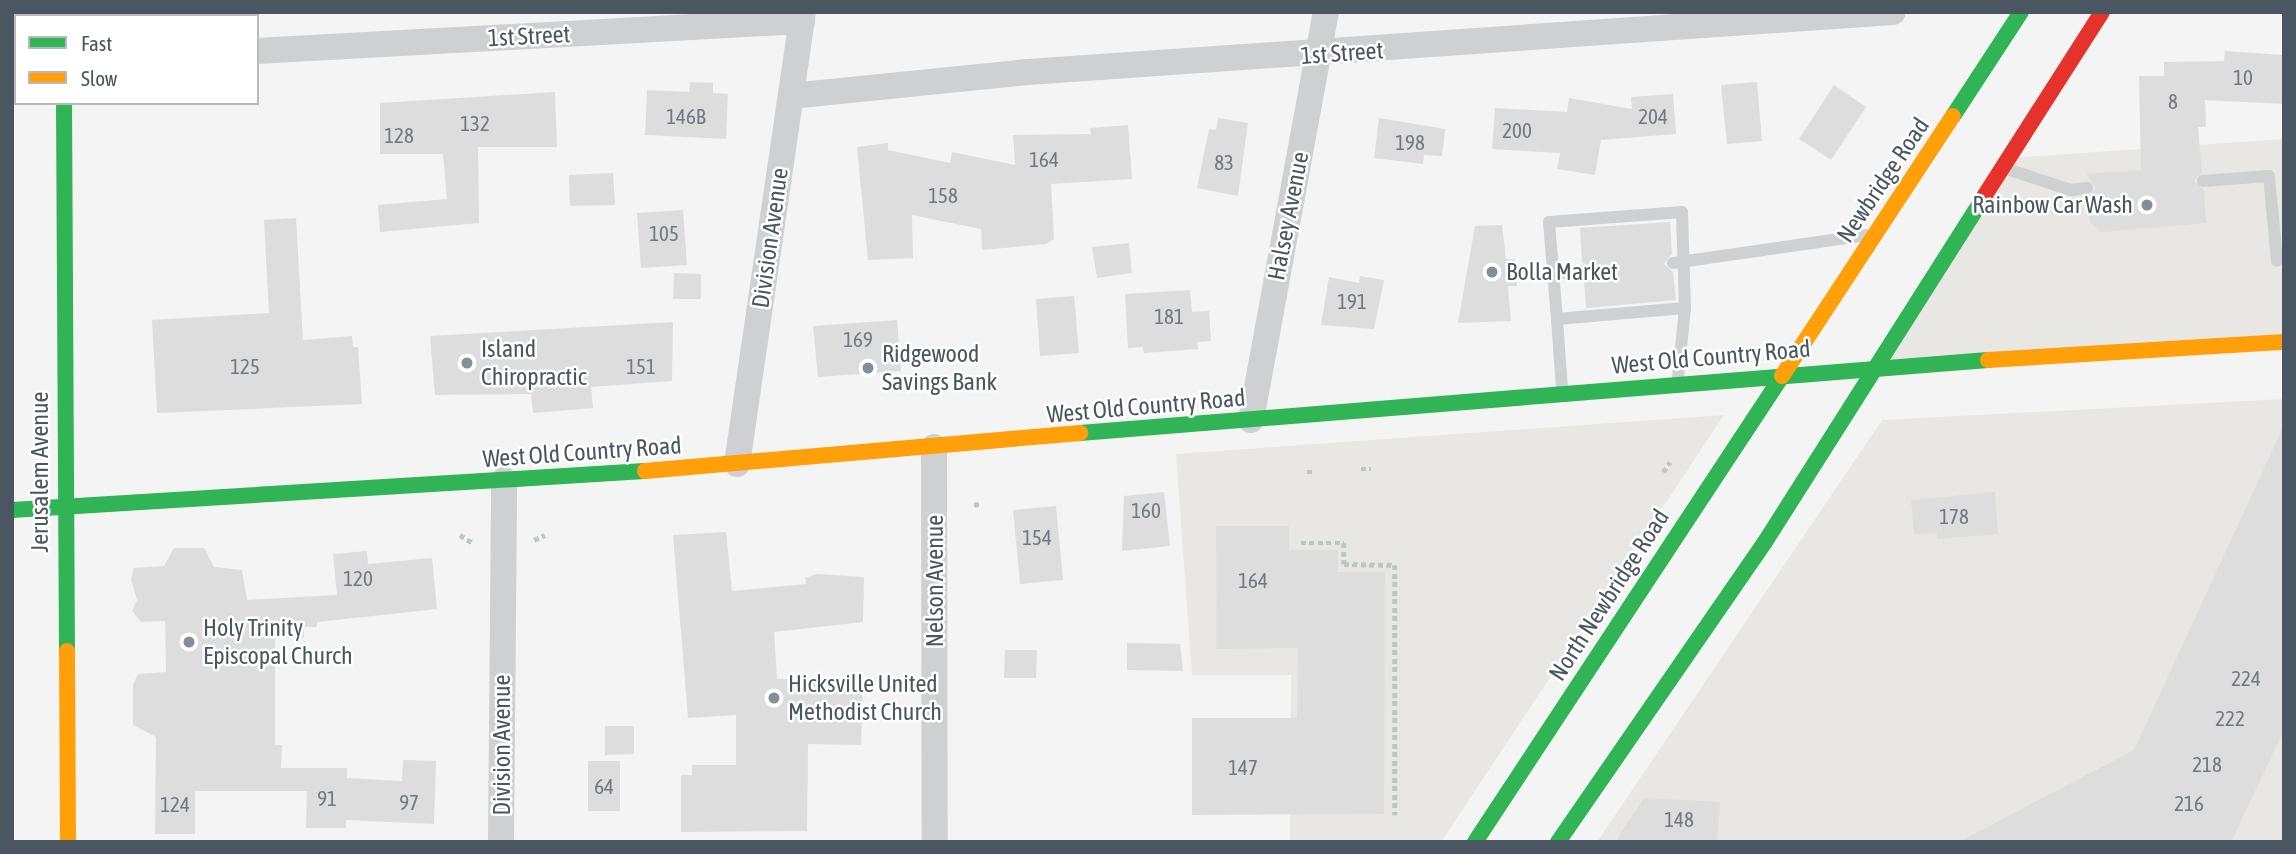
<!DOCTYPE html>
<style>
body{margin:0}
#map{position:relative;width:2296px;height:854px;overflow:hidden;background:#f4f4f4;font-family:"Asap Condensed",sans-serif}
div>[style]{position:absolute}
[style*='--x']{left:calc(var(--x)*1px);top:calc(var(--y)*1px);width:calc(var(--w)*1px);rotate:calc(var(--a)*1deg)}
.commercial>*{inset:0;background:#e8e7e3}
.building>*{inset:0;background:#ddddde}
.path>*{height:4.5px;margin-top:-2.25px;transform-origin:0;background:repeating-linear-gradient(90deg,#bcc7c4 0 5px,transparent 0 8.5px)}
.lane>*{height:12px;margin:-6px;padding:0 6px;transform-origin:6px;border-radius:6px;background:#ced0d2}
.street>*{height:26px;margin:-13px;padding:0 13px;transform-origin:13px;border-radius:13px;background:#ced0d2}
.fast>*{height:16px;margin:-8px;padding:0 8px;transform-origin:8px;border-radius:8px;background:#30b455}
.slow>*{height:16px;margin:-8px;padding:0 8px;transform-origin:8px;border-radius:8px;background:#ff9f0a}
.jam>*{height:16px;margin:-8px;padding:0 8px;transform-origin:8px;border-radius:8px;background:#e5322d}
.dots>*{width:19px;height:19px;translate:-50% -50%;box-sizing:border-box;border:4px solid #fff;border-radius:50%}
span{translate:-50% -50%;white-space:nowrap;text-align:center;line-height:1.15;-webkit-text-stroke:5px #fff;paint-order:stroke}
.number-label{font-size:21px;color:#707881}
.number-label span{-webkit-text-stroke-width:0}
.street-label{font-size:24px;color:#4a5661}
.poi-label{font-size:24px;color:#4a5661}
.right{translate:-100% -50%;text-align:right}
.left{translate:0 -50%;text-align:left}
.frame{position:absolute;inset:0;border:14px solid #4a5661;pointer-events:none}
.legend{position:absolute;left:14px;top:14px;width:245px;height:91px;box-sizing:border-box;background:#fff;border:2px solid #b7bbc0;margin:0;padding:9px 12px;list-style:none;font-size:21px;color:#4a5661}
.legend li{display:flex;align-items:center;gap:14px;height:35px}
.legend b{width:35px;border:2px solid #b7bbc0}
</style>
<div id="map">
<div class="commercial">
<i style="clip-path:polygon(2284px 139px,2284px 342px,1878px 367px,2009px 158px)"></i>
<i style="clip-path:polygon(2284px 399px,2284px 842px,1597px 842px,1882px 420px)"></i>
<i style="clip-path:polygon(1724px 415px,1441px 842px,1290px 842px,1291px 675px,1192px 675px,1176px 454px)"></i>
</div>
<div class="building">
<i style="clip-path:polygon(2225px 51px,2284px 55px,2284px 104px,2205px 100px,2206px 127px,2198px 127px,2202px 172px,2194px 181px,2204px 190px,2206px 223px,2101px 232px,2090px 222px,2088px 197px,2096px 188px,2086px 174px,2141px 170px,2139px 76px,2164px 76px,2164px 62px,2224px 61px)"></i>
<i style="clip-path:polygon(690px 82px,713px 83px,713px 93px,728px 94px,726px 139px,645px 135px,647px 90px,689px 92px)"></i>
<i style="clip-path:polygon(1757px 82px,1762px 141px,1727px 144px,1721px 85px)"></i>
<i style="clip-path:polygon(1834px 85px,1866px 107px,1831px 160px,1799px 139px)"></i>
<i style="clip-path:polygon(555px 92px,557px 147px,478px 147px,479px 223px,380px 232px,378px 205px,447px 199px,443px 154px,380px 154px,380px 103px)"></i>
<i style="clip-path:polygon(1673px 94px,1676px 134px,1601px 140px,1595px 175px,1557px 169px,1560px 153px,1492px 149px,1495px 108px,1567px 112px,1569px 98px,1632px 109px,1631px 97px)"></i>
<i style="clip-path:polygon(1218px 118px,1248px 123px,1238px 196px,1197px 188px,1209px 129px,1216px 130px)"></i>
<i style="clip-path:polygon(1379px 118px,1445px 129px,1442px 156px,1424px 155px,1423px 164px,1374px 158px)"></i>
<i style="clip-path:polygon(1128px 125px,1132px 179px,1051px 184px,1054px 239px,1046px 244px,982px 250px,981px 229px,912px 215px,913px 258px,868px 260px,857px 147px,888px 143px,888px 150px,950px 163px,952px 152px,1015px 165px,1013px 135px,1091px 134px,1090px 128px)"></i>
<i style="clip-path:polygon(613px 173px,615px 205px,570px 206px,569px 175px)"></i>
<i style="clip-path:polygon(683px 210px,687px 265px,641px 268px,637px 213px)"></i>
<i style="clip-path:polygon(296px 218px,303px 340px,352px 336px,353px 347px,358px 347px,362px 404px,157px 413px,152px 320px,269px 313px,264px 220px)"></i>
<i style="clip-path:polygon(1670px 222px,1672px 254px,1664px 264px,1673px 272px,1676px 300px,1586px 308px,1584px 280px,1592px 271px,1582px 262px,1580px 228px)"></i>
<i style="clip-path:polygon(1502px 225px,1506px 259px,1515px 259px,1517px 286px,1508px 286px,1511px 321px,1458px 323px,1475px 226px)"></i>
<i style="clip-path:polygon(1129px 243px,1132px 273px,1097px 278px,1092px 247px)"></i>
<i style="clip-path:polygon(674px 273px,701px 274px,701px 299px,673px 299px)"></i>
<i style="clip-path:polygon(1360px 276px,1384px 280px,1374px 329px,1321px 325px,1329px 277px,1359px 283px)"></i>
<i style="clip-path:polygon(1190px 290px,1192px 312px,1209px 311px,1211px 341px,1197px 342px,1198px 349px,1144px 353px,1143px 347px,1128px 348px,1125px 294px)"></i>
<i style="clip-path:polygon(1074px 296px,1079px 353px,1040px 356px,1036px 299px)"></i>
<i style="clip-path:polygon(897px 320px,901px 371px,818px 377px,813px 326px)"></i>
<i style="clip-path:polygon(673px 322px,672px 381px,591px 387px,593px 408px,533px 413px,531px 394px,435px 395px,430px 336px)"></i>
<i style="clip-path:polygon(2284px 425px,2284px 730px,2231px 842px,1959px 842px,2134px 750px)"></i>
<i style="clip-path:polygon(1164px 492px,1170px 546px,1122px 551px,1124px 496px)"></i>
<i style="clip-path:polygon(1995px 492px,1998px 534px,1937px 539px,1937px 533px,1914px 534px,1911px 500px)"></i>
<i style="clip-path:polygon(1056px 506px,1063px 580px,1020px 584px,1013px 510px)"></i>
<i style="clip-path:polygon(1216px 526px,1289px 526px,1289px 550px,1338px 550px,1338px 572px,1385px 572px,1384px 814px,1192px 815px,1192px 718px,1297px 718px,1298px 648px,1217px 649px)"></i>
<i style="clip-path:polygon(726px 532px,732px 591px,806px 584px,805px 578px,817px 574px,864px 577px,863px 622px,774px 632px,777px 679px,863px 680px,861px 745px,808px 744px,807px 831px,681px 832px,681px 775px,692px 775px,692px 765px,736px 765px,736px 715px,688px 718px,673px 535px)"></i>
<i style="clip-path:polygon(174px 548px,204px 548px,214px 567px,242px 570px,247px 600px,337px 595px,333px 554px,367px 551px,368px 564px,432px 558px,437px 609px,317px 622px,317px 627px,304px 627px,304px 638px,275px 638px,275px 745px,282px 745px,281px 768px,347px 768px,347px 778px,402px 781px,403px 760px,436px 761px,434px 824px,346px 820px,346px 828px,306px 828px,307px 791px,195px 791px,195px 834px,155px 834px,156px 737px,133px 725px,133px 685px,138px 674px,166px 672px,165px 621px,141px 622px,132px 611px,137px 600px,131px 579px,134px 568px,164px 566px)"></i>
<i style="clip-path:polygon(1127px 643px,1180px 644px,1183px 671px,1127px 670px)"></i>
<i style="clip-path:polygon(1005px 650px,1037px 650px,1036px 678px,1004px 678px)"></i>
<i style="clip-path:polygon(605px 726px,634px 726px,634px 754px,605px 755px)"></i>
<i style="clip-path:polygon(588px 761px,620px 761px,620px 811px,588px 811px)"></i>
<i style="clip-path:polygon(1644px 798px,1720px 802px,1717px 842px,1615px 842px)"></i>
</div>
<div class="path">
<i style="--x:1361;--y:469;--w:10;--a:0"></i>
<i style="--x:1307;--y:472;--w:8;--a:0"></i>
<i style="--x:1663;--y:472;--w:12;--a:-55"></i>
<i style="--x:974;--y:505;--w:8;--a:-14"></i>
<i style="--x:460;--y:535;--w:15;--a:32"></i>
<i style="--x:534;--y:540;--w:12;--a:-24"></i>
<i style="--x:1301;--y:543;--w:43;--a:0"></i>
<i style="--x:1344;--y:543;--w:21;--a:90"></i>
<i style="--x:1344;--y:564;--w:51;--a:1.1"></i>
<i style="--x:1395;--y:565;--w:250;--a:90"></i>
<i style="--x:1395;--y:841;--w:1;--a:90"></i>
</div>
<div class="lane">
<i style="--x:2007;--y:169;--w:67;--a:18.2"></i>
<i style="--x:2071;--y:190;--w:16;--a:-7"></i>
<i style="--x:2203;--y:181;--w:66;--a:-4.3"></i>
<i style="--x:2269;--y:176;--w:85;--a:84.6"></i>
<i style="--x:1673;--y:263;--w:196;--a:-8.2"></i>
<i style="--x:1553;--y:274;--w:30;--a:-6"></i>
<i style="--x:1557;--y:319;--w:69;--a:85.9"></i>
<i style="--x:1678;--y:378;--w:70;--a:-84.3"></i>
<i style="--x:1685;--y:308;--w:96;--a:-91.8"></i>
<i style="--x:1682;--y:212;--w:133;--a:175.7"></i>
<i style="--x:1549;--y:222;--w:97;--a:85.3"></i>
<i style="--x:1557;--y:319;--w:128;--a:-4.9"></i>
</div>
<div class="street">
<i style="--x:257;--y:51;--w:546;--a:-3.15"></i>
<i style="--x:791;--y:96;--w:238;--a:-5.8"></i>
<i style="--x:1028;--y:72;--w:867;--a:-3.97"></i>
<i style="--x:1251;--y:420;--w:415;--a:-79.6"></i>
<i style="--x:934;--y:447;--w:395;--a:89.9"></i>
<i style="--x:737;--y:464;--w:457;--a:-81.7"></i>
<i style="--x:501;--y:842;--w:362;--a:-89.5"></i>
</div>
<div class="fast">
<i style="--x:64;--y:12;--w:4;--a:90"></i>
<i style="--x:64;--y:103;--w:548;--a:89.69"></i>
<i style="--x:1953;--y:116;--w:124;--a:-56.8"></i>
<i style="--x:1080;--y:433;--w:911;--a:-4.6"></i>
<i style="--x:12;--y:510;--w:634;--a:-3.53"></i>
<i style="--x:1475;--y:842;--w:558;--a:-56.62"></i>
<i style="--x:1558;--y:842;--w:364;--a:-55.4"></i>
<i style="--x:1765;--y:542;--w:411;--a:-57.6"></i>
</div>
<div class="slow">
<i style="--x:1988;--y:360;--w:297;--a:-3.5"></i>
<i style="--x:1782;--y:376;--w:311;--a:-56.7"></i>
<i style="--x:645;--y:471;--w:437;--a:-5"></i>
<i style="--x:67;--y:651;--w:191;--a:89.7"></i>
</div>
<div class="jam">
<i style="--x:1985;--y:195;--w:217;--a:-57.4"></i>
</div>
<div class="dots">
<i style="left:2147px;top:205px;background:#868d94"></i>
<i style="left:1492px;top:272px;background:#868d94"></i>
<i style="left:467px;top:363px;background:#868d94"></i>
<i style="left:868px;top:368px;background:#868d94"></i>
<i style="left:189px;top:642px;background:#868d94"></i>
<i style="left:774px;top:698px;background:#868d94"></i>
</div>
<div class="number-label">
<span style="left:2243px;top:77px">10</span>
<span style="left:2173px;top:101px">8</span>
<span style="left:686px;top:116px">146B</span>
<span style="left:1653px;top:116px">204</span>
<span style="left:475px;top:123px">132</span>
<span style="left:1517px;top:130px">200</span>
<span style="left:399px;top:135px">128</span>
<span style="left:1410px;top:142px">198</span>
<span style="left:1044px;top:159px">164</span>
<span style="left:1224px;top:162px">83</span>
<span style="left:943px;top:195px">158</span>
<span style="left:664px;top:233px">105</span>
<span style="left:1352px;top:301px">191</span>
<span style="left:1169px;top:316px">181</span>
<span style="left:858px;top:339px">169</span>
<span style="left:245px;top:366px">125</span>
<span style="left:641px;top:366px">151</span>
<span style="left:1146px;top:510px">160</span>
<span style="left:1954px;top:516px">178</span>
<span style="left:1037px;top:537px">154</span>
<span style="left:358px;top:578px">120</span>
<span style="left:1253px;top:580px">164</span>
<span style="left:2246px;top:678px">224</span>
<span style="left:2230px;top:718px">222</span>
<span style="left:2207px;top:764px">218</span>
<span style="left:1243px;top:767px">147</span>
<span style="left:604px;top:786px">64</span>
<span style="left:327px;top:798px">91</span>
<span style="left:409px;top:802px">97</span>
<span style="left:2189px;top:803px">216</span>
<span style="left:175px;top:804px">124</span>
<span style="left:1679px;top:819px">148</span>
</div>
<div class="street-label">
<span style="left:529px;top:36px;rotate:-3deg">1st Street</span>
<span style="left:1342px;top:53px;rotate:-4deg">1st Street</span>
<span style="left:1883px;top:180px;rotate:-56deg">Newbridge Road</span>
<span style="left:1288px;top:216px;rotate:-79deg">Halsey Avenue</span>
<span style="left:770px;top:238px;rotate:-82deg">Division Avenue</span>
<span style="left:1711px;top:357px;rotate:-5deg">West Old Country Road</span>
<span style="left:1146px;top:406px;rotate:-5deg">West Old Country Road</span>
<span style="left:582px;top:452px;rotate:-4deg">West Old Country Road</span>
<span style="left:40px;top:472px;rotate:-90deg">Jerusalem Avenue</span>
<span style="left:935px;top:581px;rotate:-90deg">Nelson Avenue</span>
<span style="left:1609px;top:595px;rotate:-57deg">North Newbridge Road</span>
<span style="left:502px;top:745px;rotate:-90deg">Division Avenue</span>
</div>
<div class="poi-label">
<span class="right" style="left:2133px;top:205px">Rainbow Car Wash</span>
<span class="left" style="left:1506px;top:272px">Bolla Market</span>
<span class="left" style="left:481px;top:363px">Island<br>Chiropractic</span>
<span class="left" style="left:882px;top:368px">Ridgewood<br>Savings Bank</span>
<span class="left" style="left:203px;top:642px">Holy Trinity<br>Episcopal Church</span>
<span class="left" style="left:788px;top:698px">Hicksville United<br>Methodist Church</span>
</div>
<div class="frame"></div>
<ul class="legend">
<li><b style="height:9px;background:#30b455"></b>Fast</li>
<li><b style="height:9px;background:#ff9f0a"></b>Slow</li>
</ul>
</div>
